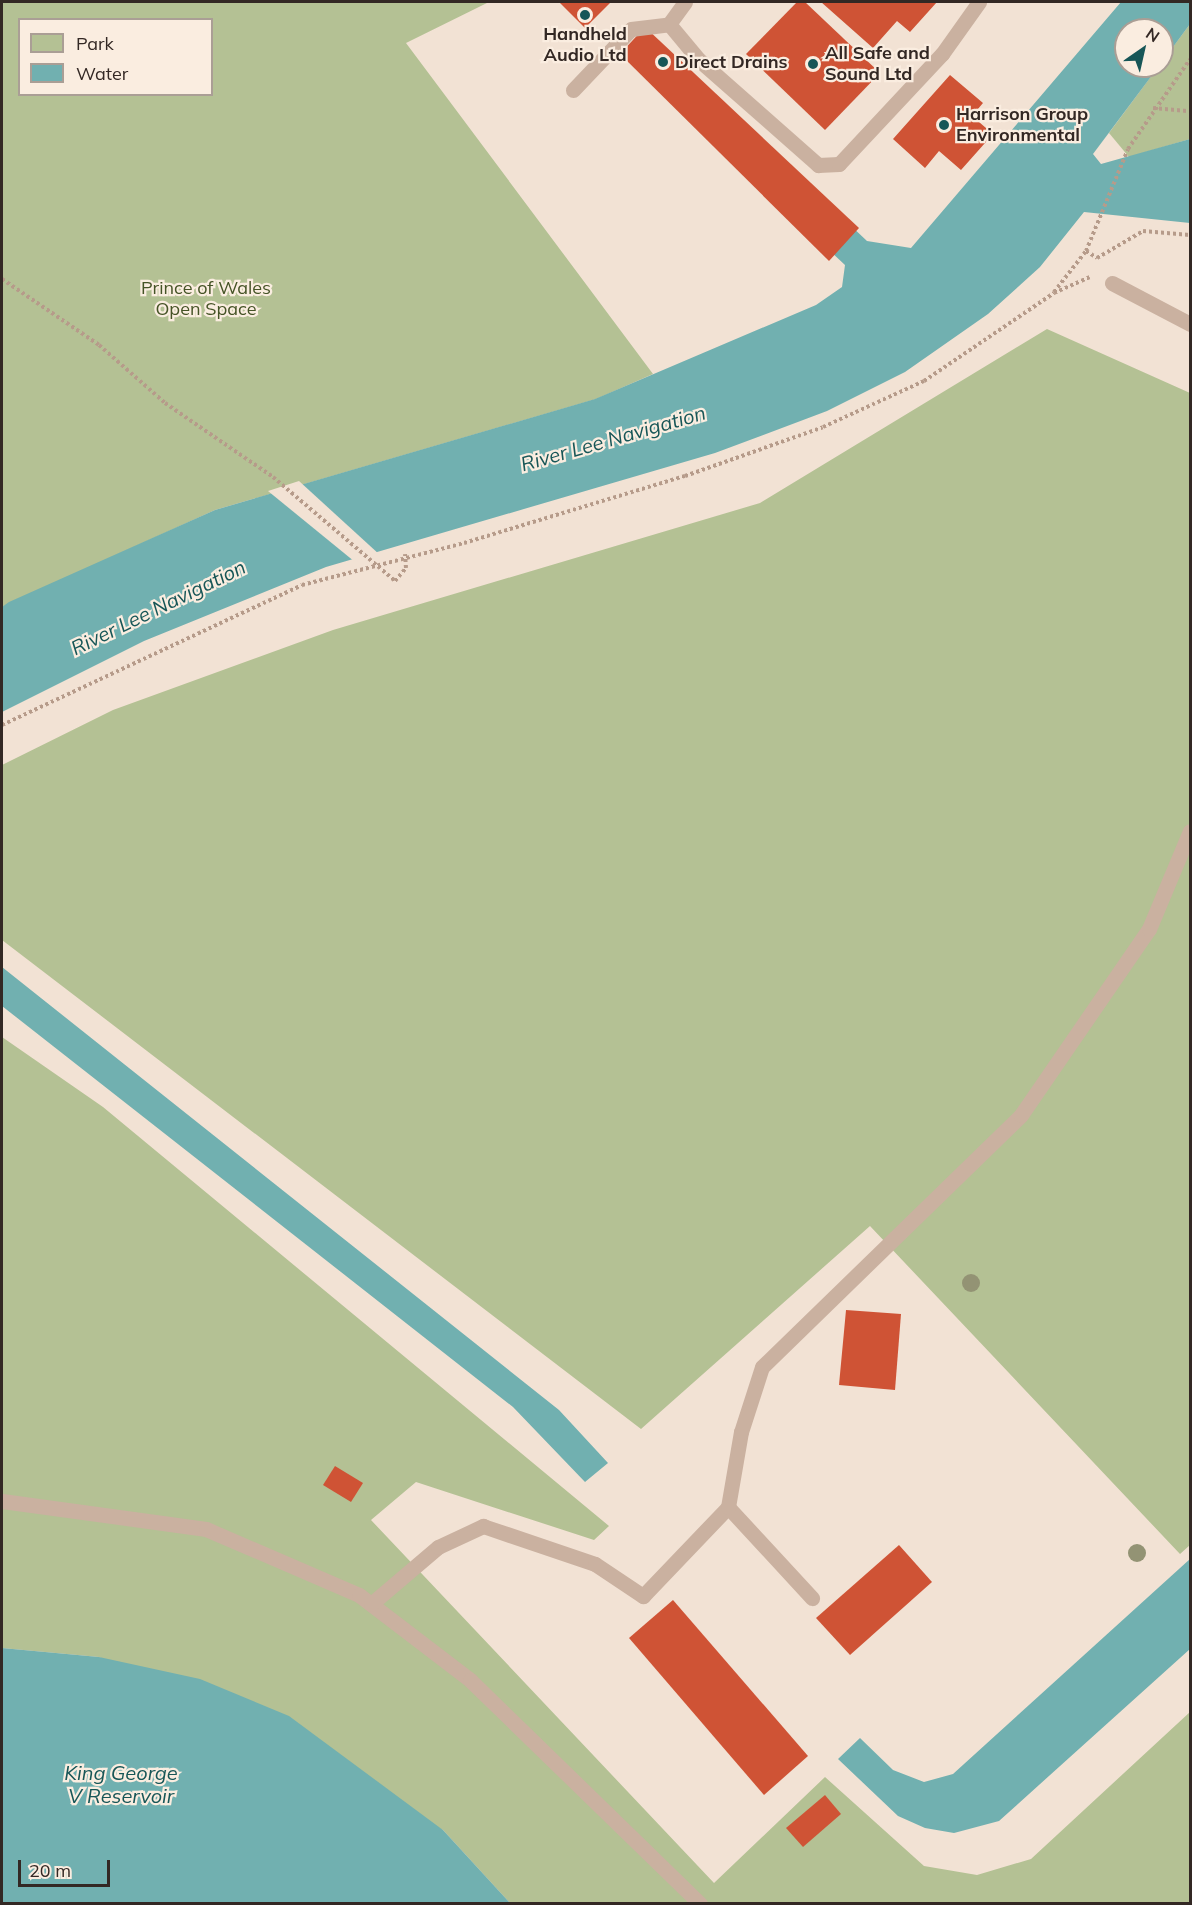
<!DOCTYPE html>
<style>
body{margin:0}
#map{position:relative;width:1192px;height:1905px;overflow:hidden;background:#f2e2d4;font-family:Mulish,sans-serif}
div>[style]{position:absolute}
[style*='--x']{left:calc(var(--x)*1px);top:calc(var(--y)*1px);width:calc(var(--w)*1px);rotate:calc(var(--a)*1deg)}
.green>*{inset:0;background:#b4c194}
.water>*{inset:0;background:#71b0b0}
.pier>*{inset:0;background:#f2e2d4}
.building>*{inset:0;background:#cf5335}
.path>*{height:4px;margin-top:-2px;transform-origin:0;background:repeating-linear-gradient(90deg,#b69b8a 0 3px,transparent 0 6px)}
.lane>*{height:15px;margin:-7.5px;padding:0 7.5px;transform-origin:7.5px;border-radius:7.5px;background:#cab1a0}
.path-bridge>*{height:4px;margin-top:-2px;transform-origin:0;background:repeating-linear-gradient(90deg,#b69b8a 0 3px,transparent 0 6px)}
.trees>*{width:18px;height:18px;margin:-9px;border-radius:50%;background:#939374}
.dots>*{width:16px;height:16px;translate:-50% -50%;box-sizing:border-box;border:3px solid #faede0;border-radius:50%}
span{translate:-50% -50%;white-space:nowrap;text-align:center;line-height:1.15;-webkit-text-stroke:4.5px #faede0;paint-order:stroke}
.poi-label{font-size:18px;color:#332824;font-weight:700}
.left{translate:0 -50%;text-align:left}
.park-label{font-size:18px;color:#455326}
.water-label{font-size:20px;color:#175657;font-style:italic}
.frame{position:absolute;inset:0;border:3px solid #332824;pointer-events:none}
.legend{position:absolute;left:18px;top:18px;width:195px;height:78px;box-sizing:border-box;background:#faede0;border:2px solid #aa9e95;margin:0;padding:8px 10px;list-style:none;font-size:18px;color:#332824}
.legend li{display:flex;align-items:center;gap:12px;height:30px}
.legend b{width:30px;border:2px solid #aa9e95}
.north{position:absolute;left:1114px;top:18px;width:60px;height:60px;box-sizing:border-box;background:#faede0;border:2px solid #aa9e95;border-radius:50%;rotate:34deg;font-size:16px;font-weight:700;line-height:24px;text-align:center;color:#332824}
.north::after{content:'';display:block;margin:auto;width:21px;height:27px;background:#175657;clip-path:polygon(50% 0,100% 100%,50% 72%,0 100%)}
.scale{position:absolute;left:18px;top:1860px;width:92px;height:27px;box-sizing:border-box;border:3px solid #332824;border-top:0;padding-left:8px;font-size:18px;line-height:21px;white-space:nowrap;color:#332824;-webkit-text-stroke:4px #faede0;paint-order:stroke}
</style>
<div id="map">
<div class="green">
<i style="clip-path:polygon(evenodd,2px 2px,489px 2px,406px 43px,653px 374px,596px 399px,215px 510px,2px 607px,2px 2px,20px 20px,212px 20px,212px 94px,20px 94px,20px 20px)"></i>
<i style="clip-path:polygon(1190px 24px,1190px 139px,1129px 157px,1109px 133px)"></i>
<i style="clip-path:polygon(1047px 329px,1190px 393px,1190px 1545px,1180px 1554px,870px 1226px,641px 1429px,2px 940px,2px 765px,113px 710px,333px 630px,760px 503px)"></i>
<i style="clip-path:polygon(2px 1037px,103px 1107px,609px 1526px,594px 1540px,416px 1482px,371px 1520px,714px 1883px,825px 1777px,924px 1866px,977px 1875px,1031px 1859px,1190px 1712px,1190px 1903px,510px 1903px,443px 1830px,99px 1657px,2px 1648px)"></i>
</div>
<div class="water">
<i style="clip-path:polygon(1121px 2px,1190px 2px,1190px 24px,1162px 62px,1162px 30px,1126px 30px,1126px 66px,1159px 66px,1093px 154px,1101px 164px,1190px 139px,1190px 223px,1084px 212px,1040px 267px,988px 314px,905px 372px,827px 411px,715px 453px,326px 567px,144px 641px,2px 712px,2px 607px,9px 602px,215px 510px,595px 399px,816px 305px,842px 287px,845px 265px,750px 176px,773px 152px,867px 241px,911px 248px)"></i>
<i style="clip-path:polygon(2px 967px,559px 1410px,608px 1463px,585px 1482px,513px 1407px,2px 1006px)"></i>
<i style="clip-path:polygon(1190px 1559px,1190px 1649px,999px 1821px,954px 1833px,925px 1828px,898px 1816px,838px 1759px,860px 1738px,893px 1770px,924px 1782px,953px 1774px)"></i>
<i style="clip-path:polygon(2px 1648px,99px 1657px,200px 1679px,289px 1716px,443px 1830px,510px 1903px,2px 1903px)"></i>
</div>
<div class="pier">
<i style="clip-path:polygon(299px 481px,380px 555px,355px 562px,268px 491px)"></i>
</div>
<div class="building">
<i style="clip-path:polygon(559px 2px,611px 2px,585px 28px)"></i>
<i style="clip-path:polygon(797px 2px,805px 2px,880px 73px,825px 130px,746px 54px)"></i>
<i style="clip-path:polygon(821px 2px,937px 2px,910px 32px,897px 21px,873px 48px)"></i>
<i style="clip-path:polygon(645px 27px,859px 228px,829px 261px,620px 54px)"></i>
<i style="clip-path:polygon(950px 75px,983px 103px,972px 116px,993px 134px,961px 170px,939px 151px,925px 168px,893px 139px)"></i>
<i style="clip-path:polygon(846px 1310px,901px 1314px,895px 1390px,839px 1385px)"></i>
<i style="clip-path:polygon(335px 1466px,363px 1483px,351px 1502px,323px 1485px)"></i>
<i style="clip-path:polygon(899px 1545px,932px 1582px,850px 1655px,816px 1618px)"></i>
<i style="clip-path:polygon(673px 1600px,808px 1756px,764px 1795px,629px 1638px)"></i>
<i style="clip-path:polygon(825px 1795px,841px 1814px,803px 1847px,786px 1828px)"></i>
</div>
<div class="path">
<i style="--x:1153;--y:108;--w:37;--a:5"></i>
<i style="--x:1086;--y:251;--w:13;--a:32"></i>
<i style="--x:1097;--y:258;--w:53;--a:-30.4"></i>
<i style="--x:1143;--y:231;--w:47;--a:4.9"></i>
<i style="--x:2;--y:279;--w:117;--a:34.2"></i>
<i style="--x:99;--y:345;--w:88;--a:41.3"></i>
<i style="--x:165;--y:403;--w:131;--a:34.4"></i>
<i style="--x:1054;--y:292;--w:52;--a:-52"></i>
<i style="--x:1086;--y:251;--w:110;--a:-67.6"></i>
<i style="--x:1128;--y:149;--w:109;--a:-55.4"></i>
<i style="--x:395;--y:581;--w:17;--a:-50"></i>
<i style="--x:406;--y:568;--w:14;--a:-94"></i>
<i style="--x:2;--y:725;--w:331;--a:-25"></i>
<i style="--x:302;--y:585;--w:167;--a:-14.5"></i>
<i style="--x:464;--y:543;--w:231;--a:-16.9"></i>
<i style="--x:685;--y:476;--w:146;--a:-19.5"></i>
<i style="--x:823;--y:427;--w:111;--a:-24.5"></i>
<i style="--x:924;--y:381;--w:157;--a:-34.1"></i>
<i style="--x:1054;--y:293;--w:39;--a:-24"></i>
</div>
<div class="lane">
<i style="--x:685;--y:2;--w:27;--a:126"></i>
<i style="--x:669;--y:24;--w:47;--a:50.2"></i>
<i style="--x:699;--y:60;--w:159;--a:41.4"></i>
<i style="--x:818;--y:165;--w:21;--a:-3"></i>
<i style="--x:839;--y:164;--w:151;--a:-46.9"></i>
<i style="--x:942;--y:54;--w:64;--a:-54.6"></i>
<i style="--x:573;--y:90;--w:84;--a:-46.4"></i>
<i style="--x:631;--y:29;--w:38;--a:-7"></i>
<i style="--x:1112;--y:283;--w:88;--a:27.7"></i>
<i style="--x:2;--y:1501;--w:206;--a:7.8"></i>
<i style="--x:206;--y:1529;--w:167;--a:23.3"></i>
<i style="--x:359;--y:1595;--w:140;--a:37.4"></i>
<i style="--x:470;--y:1680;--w:321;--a:44.2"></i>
<i style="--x:728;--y:1507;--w:124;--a:47.3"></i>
<i style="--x:371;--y:1604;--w:88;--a:-40.4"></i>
<i style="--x:438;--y:1547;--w:50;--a:-25"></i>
<i style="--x:483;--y:1526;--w:118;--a:18.7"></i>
<i style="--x:595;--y:1564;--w:58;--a:33.7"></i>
<i style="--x:643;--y:1596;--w:123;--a:-46.3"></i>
<i style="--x:728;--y:1507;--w:76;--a:-80.2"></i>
<i style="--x:741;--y:1432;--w:68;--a:-72.1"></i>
<i style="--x:762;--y:1367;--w:361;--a:-44.2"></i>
<i style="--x:1021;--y:1115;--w:226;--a:-55.5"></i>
<i style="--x:1149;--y:929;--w:106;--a:-67.3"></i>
</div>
<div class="path-bridge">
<i style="--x:273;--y:477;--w:160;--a:40.4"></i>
</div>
<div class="trees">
<i style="left:971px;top:1283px"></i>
<i style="left:1137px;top:1553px"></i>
</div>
<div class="dots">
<i style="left:585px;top:15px;background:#175657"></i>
<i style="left:663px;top:62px;background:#175657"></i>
<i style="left:813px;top:64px;background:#175657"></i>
<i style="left:944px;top:125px;background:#175657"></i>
</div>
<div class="poi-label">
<span style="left:585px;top:45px">Handheld<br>Audio Ltd</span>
<span class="left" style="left:825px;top:64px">All Safe and<br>Sound Ltd</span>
<span class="left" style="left:675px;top:62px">Direct Drains</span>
<span class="left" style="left:956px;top:125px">Harrison Group<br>Environmental</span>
</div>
<div class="park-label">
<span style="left:206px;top:299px">Prince of Wales<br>Open Space</span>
</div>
<div class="water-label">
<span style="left:613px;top:438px;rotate:-16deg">River Lee Navigation</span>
<span style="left:158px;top:607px;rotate:-26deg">River Lee Navigation</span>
<span style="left:121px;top:1784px">King George<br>V Reservoir</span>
</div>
<div class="frame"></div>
<ul class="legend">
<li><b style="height:16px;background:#b4c194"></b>Park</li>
<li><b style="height:16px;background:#71b0b0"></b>Water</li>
</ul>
<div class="north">N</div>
<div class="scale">20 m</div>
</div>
